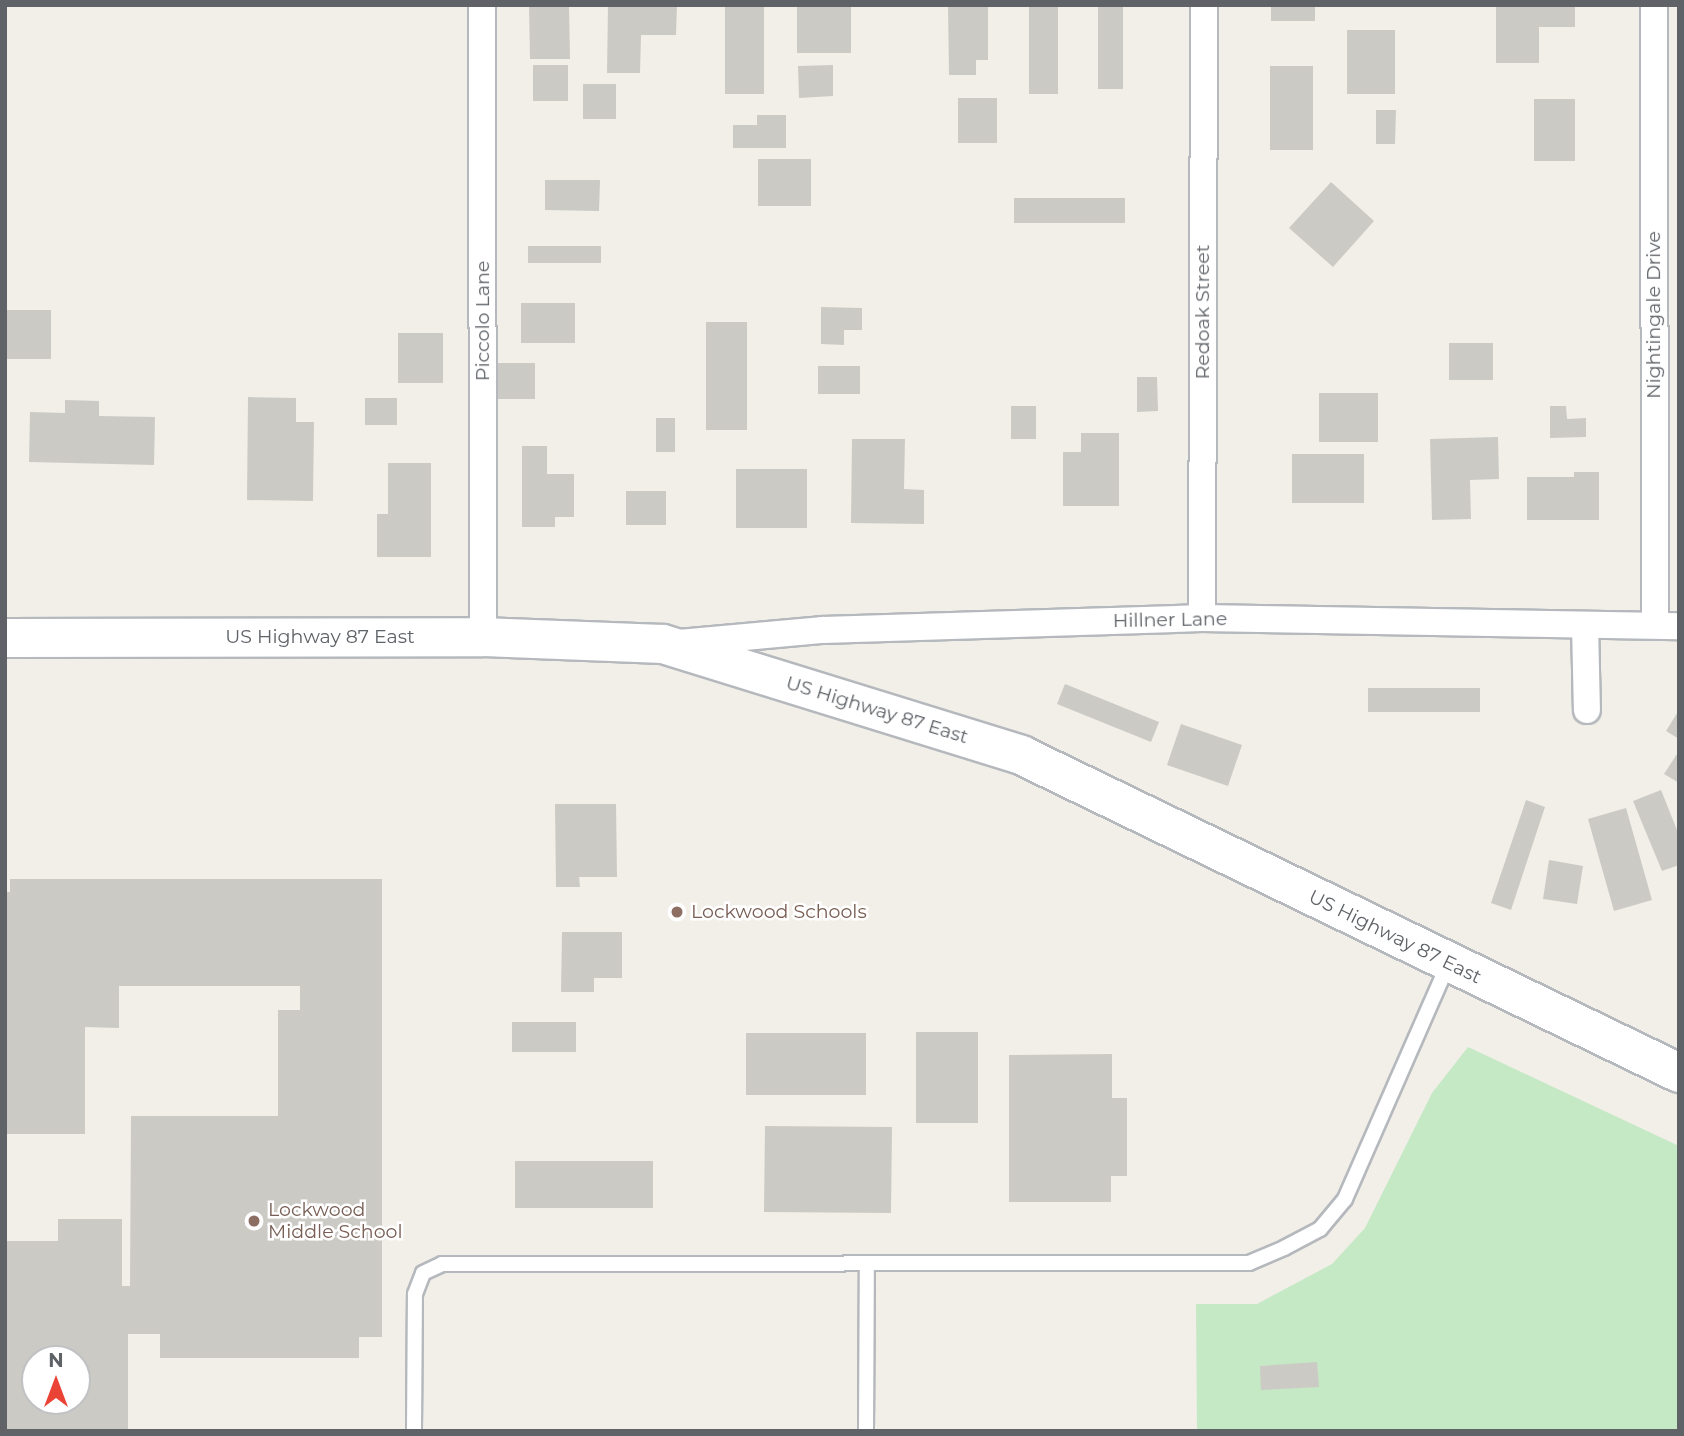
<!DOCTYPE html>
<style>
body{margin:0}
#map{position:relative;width:1684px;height:1436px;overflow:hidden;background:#f1efe8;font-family:Montserrat,sans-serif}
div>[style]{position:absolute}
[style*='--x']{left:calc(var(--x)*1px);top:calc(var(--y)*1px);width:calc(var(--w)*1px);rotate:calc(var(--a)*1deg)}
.green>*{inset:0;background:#c5e8c5}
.building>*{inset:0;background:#cccac5}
.roads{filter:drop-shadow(2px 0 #b5b8bc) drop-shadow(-2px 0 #b5b8bc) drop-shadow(0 2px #b5b8bc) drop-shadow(0 -2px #b5b8bc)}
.lane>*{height:14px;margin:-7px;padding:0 7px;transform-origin:7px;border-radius:7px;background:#fff}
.street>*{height:26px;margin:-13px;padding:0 13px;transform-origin:13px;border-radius:13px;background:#fff}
.secondary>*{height:38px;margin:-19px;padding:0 19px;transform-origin:19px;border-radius:19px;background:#fff}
.dots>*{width:19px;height:19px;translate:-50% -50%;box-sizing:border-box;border:4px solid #fff;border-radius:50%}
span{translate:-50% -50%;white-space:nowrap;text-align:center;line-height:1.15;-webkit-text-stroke:5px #fff;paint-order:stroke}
.street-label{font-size:19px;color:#5f6368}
.education-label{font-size:19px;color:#785e54}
.left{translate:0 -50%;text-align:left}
.frame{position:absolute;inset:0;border:7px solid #5f6368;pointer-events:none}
.north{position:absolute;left:21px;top:1345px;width:70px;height:70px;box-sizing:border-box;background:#fff;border:2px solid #bfc1c3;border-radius:50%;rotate:0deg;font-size:19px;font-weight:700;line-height:28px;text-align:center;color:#5f6368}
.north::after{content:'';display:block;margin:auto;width:24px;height:32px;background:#ea4335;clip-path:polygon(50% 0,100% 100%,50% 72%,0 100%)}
</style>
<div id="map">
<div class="green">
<i style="clip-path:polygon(1468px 1047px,1679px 1146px,1679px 1431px,1197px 1431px,1196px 1304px,1257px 1304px,1332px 1264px,1365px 1228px,1432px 1093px)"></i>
</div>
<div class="building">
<i style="clip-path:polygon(529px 5px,569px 5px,570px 59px,530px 59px)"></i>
<i style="clip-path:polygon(608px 5px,677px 5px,676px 35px,641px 35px,640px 73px,607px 73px)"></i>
<i style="clip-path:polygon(725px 5px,764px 5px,764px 94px,725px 94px)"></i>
<i style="clip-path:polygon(797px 5px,851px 5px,851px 53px,797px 53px)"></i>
<i style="clip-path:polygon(948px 5px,988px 5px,988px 60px,976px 60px,976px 75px,949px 75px)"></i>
<i style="clip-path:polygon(1029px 5px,1058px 5px,1058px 94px,1029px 94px)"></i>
<i style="clip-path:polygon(1098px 5px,1123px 5px,1123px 89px,1098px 89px)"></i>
<i style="clip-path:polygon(1271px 5px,1315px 5px,1315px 21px,1271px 21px)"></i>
<i style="clip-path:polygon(1496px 5px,1575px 5px,1575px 27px,1539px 27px,1539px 63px,1496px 63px)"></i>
<i style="clip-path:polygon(1347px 30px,1395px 30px,1395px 94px,1347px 94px)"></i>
<i style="clip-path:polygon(533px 65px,568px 65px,568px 101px,533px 101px)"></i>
<i style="clip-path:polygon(833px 65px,833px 96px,799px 98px,798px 66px)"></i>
<i style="clip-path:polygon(1270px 66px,1313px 66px,1313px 150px,1270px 150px)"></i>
<i style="clip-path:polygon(583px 84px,616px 84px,616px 119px,583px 119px)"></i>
<i style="clip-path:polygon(958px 98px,997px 98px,997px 143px,958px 143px)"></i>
<i style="clip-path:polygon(1534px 99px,1575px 99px,1575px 161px,1534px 161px)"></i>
<i style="clip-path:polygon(1376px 110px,1396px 110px,1395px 144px,1376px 144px)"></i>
<i style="clip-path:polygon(757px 115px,786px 115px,786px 148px,733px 148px,733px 125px,757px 125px)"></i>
<i style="clip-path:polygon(758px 159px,811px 159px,811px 206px,758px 206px)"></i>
<i style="clip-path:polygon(545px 180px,600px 180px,599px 211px,545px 210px)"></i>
<i style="clip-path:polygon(1331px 182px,1374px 221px,1333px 267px,1289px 228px)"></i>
<i style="clip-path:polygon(1014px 198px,1125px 198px,1125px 223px,1014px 223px)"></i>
<i style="clip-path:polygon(528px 246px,601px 246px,601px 263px,528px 263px)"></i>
<i style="clip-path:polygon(521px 303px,575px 303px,575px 343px,521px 343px)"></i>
<i style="clip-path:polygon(821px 307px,862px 308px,862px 330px,844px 330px,844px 345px,821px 344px)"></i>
<i style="clip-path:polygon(5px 310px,51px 310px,51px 359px,5px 359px)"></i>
<i style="clip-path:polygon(706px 322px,747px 322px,747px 430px,706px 430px)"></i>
<i style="clip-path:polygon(398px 333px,443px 333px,443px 383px,398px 383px)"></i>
<i style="clip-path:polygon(1449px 343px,1493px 343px,1493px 380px,1449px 380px)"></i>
<i style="clip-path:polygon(492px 363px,535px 363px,535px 399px,492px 399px)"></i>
<i style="clip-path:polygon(818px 366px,860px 366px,860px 394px,818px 394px)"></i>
<i style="clip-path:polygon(1137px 377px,1157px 377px,1158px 411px,1137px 412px)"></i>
<i style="clip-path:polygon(1319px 393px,1378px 393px,1378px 442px,1319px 442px)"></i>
<i style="clip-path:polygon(248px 397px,296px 398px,296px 422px,314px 422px,313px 501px,247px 500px)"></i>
<i style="clip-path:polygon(365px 398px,397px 398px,397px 425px,365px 425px)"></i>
<i style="clip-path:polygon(65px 400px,99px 401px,99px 416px,155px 417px,154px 465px,29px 462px,30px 412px,65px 413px)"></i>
<i style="clip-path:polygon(1011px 406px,1036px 406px,1036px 439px,1011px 439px)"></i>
<i style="clip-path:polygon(1550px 406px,1566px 406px,1567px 419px,1586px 418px,1586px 437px,1550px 438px)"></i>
<i style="clip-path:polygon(656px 418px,675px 418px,675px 452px,656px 452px)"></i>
<i style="clip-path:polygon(1081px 433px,1119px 433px,1119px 506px,1063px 506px,1063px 452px,1081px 452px)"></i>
<i style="clip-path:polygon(1498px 437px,1499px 479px,1470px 480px,1471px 519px,1432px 520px,1430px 439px)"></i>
<i style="clip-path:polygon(852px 439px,905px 439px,904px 489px,924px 490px,924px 524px,851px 523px)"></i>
<i style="clip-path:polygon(522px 446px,547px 446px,547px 474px,574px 474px,574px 517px,555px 517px,555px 527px,522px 527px)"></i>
<i style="clip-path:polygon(1292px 454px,1364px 454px,1364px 503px,1292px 503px)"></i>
<i style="clip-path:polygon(388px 463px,431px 463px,431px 557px,377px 557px,377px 514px,388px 514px)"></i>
<i style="clip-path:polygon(736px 469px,807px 469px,807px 528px,736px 528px)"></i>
<i style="clip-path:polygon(1574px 472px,1599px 472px,1599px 520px,1527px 520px,1527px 477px,1574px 477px)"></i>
<i style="clip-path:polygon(626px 491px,666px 491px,666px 525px,626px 525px)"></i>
<i style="clip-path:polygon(1065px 684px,1159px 722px,1151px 742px,1057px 704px)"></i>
<i style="clip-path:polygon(1368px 688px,1480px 688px,1480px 712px,1368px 712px)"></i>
<i style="clip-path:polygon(1679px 710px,1679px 739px,1666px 731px)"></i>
<i style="clip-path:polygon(1181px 724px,1242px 745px,1228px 786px,1167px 765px)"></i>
<i style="clip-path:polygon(1679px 751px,1679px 783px,1664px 774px)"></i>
<i style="clip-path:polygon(1661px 790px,1679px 835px,1679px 865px,1662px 871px,1633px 801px)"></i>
<i style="clip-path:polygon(1526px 800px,1545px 807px,1511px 910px,1491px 903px)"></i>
<i style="clip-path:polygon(555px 804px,616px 804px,617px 877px,579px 877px,580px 887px,556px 887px)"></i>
<i style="clip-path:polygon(1626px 808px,1652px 900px,1614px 911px,1588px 819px)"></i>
<i style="clip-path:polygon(1549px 860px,1583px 866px,1577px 904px,1543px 899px)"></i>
<i style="clip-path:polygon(evenodd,10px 879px,382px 879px,382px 1337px,359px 1337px,359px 1358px,160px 1358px,160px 1334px,128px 1334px,128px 1431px,5px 1431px,5px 1241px,58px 1241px,58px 1219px,122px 1219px,122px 1286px,130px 1286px,131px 1116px,278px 1116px,278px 1010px,300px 1010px,300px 986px,119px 986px,119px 1028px,85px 1027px,85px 1134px,5px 1134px,5px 892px,10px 892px,10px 879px,35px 1359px,77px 1359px,77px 1401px,35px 1401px,35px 1359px)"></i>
<i style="clip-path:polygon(562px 932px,622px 932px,622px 978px,594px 978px,594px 992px,561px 992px)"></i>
<i style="clip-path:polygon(512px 1022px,576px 1022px,576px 1052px,512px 1052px)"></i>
<i style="clip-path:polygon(916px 1032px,978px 1032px,978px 1123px,916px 1123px)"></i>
<i style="clip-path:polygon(746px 1033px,866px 1033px,866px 1095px,746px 1095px)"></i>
<i style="clip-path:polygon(1112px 1054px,1112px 1098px,1127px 1098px,1127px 1176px,1111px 1176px,1111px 1202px,1009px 1202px,1009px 1055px)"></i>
<i style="clip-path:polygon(765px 1126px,892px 1127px,891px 1213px,764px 1212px)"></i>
<i style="clip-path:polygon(515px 1161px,653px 1161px,653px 1208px,515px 1208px)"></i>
<i style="clip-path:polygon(1317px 1362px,1319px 1387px,1261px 1390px,1260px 1366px)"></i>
</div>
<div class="roads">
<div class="lane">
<i style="--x:414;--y:1431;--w:137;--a:-89.6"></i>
<i style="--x:415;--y:1294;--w:22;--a:-69"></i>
<i style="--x:423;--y:1273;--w:21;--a:-25"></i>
<i style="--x:442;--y:1264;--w:807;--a:-0.07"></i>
<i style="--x:1249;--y:1263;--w:38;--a:-23"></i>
<i style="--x:1284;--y:1248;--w:41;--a:-27.8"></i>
<i style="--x:1320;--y:1229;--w:39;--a:-50"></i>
<i style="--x:1345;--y:1199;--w:257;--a:-66.3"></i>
<i style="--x:866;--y:1431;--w:168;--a:-89.7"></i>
</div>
<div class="street">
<i style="--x:482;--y:5;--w:632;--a:89.91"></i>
<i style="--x:1654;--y:5;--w:620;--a:89.91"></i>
<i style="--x:1202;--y:618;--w:613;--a:-89.81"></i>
<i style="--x:1585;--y:625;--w:85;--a:88.7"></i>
<i style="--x:679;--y:643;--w:145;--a:-5.2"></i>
<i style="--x:823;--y:630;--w:379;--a:-1.8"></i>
<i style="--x:1202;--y:618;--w:477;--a:1"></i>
</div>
<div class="secondary">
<i style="--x:5;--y:638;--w:478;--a:-0.1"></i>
<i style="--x:483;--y:637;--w:180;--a:2.2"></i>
<i style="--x:663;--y:644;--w:375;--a:17.2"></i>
<i style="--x:1021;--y:755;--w:731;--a:25.79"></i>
</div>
</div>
<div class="dots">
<i style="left:677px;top:912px;background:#8d6e63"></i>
<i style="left:254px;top:1221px;background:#8d6e63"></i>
</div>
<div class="street-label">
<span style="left:1203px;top:312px;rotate:-90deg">Redoak Street</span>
<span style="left:1654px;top:315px;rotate:-90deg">Nightingale Drive</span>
<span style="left:483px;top:321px;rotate:-90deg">Piccolo Lane</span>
<span style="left:1170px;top:620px;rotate:-1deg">Hillner Lane</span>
<span style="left:320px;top:637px">US Highway 87 East</span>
<span style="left:877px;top:710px;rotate:17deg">US Highway 87 East</span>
<span style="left:1395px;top:937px;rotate:26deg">US Highway 87 East</span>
</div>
<div class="education-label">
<span class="left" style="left:691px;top:912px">Lockwood Schools</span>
<span class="left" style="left:268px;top:1221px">Lockwood<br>Middle School</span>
</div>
<div class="frame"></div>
<div class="north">N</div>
</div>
